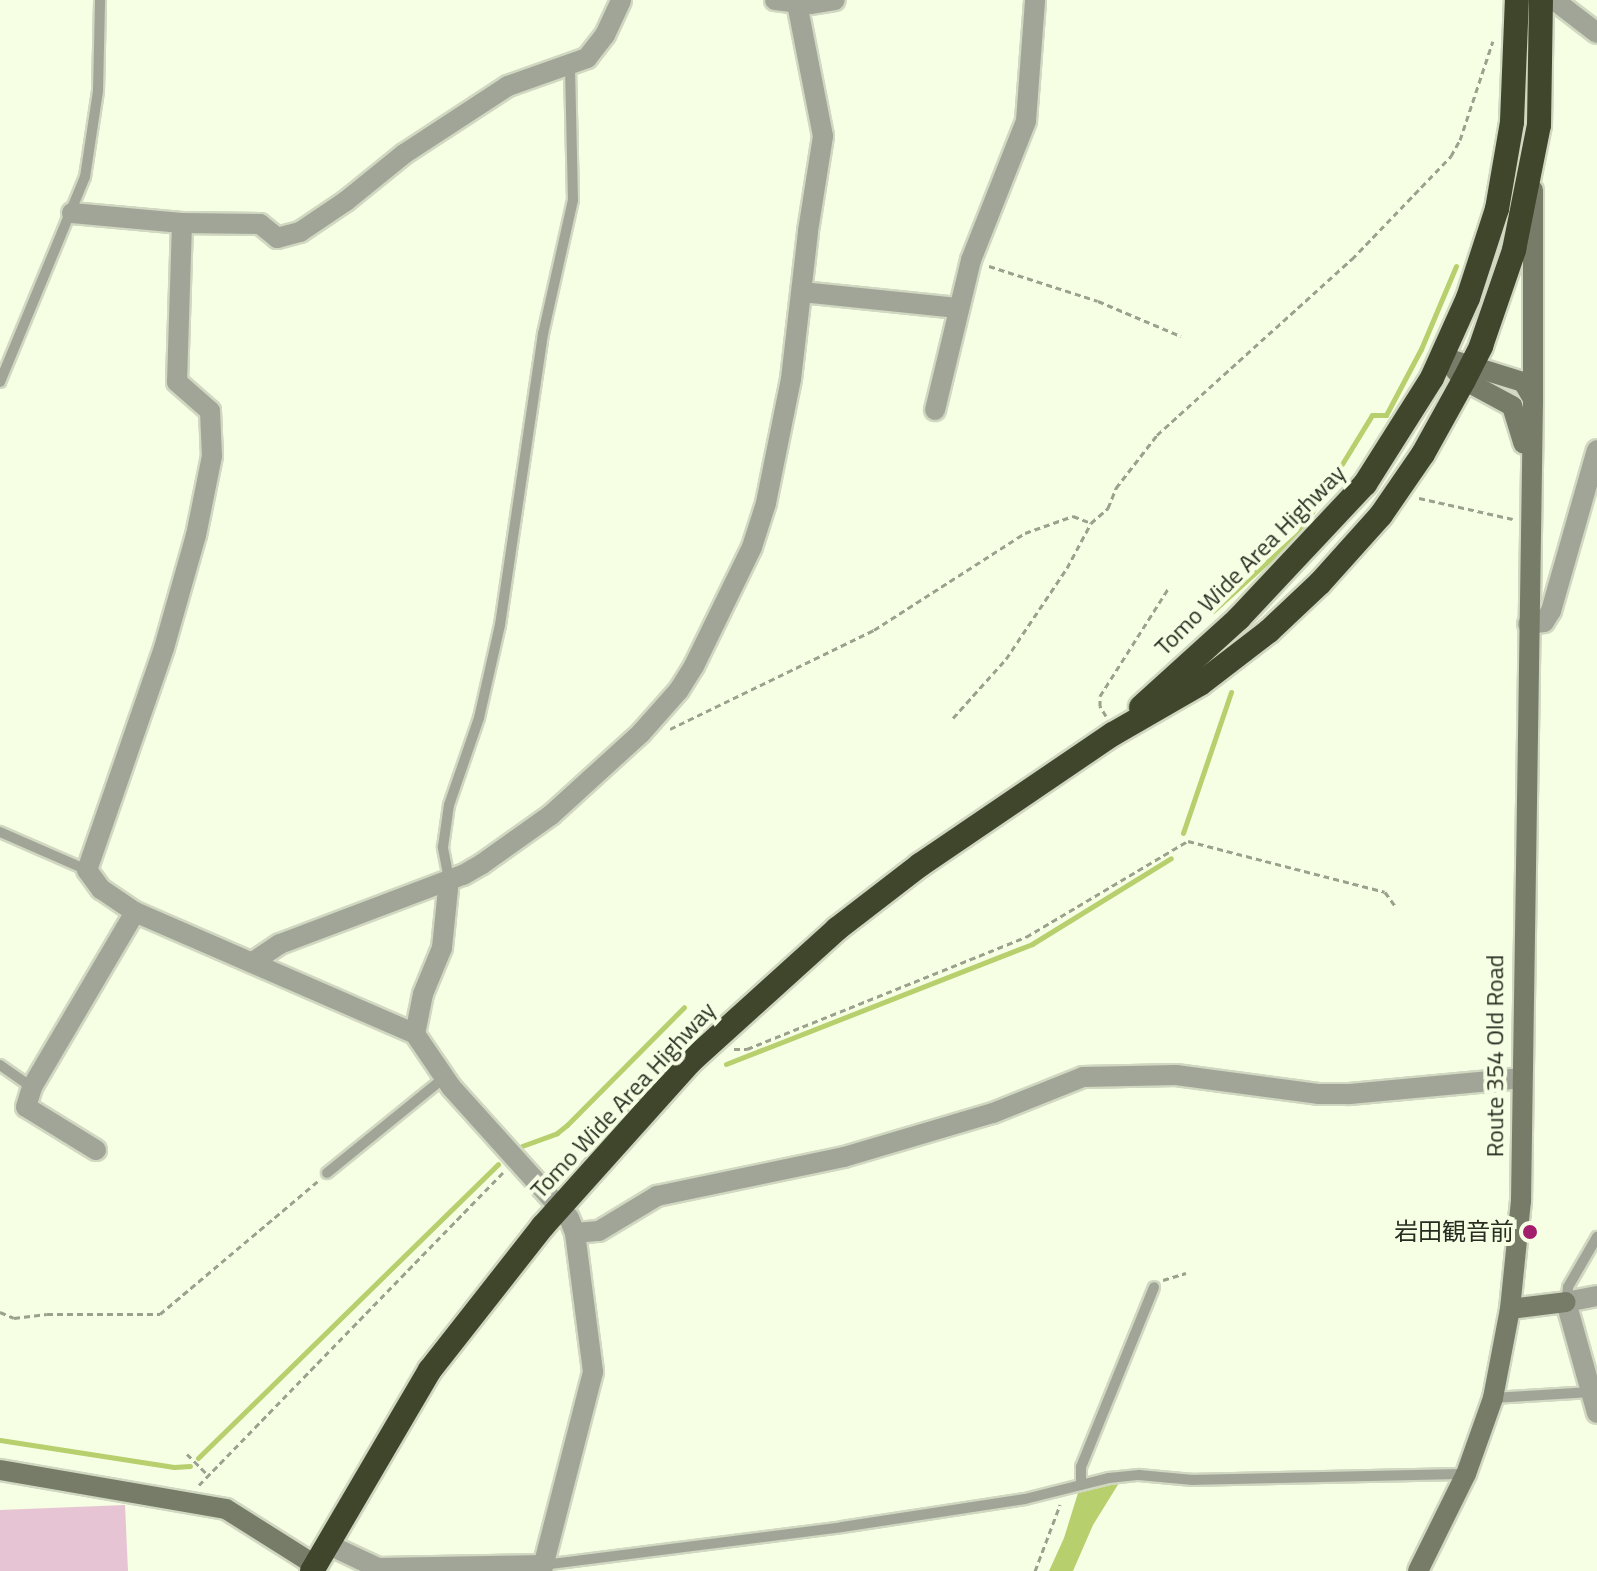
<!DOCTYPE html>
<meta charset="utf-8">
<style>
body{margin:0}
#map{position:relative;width:1597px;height:1571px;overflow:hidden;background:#f6fee4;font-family:"Titillium Web","Noto Sans JP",sans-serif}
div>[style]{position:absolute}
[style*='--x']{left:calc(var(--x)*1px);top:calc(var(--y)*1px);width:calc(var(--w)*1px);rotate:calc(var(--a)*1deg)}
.water>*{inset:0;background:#b7cf6d}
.stream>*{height:5px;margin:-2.5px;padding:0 2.5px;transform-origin:2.5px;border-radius:2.5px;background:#b7cf6d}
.building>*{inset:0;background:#e7c4d3}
.path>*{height:3px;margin-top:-1.5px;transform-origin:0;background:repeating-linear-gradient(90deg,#9ba18d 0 6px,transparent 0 10px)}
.roads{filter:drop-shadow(2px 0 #d1d8c1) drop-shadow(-2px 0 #d1d8c1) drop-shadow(0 2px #d1d8c1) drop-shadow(0 -2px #d1d8c1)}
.lane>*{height:10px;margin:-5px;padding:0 5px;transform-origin:5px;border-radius:5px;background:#a1a597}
.street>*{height:20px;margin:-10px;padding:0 10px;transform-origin:10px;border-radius:10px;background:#a1a597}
.secondary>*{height:20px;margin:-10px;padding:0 10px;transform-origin:10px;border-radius:10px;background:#767c68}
.highway>*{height:24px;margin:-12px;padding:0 12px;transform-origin:12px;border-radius:12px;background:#3f462c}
.dots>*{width:22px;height:22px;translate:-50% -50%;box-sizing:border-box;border:4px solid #f6fee4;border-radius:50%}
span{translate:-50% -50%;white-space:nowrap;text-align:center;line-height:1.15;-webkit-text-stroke:8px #f6fee4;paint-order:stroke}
.street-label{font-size:24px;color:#292d21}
.poi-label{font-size:24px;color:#292d21}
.right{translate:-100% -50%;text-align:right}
</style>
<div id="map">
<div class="water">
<i style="clip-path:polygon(1119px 1483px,1093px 1525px,1073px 1571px,1049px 1571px,1064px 1538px,1078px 1493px)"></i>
</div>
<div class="stream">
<i style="--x:1342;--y:464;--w:57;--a:-58.5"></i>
<i style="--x:1372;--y:415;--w:14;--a:0"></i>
<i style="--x:1386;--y:415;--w:75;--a:-62.1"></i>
<i style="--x:1421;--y:349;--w:90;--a:-67.1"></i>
<i style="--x:1213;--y:611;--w:116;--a:-42.2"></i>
<i style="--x:1299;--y:533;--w:70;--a:-58.3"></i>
<i style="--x:1183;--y:833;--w:149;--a:-71.2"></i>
<i style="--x:726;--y:1064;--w:329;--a:-21.4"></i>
<i style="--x:1032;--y:944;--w:163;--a:-31.7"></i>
<i style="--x:522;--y:1146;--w:37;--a:-20"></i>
<i style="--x:557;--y:1133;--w:13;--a:-39"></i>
<i style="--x:567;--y:1125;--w:166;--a:-45.2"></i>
<i style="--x:0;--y:1440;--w:176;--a:8.8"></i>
<i style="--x:174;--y:1467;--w:16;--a:-4"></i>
<i style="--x:198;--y:1458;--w:420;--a:-44.4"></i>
</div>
<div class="building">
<i style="clip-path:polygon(125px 1505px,128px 1571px,0 1571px,0 1510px)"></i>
</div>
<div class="path">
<i style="--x:989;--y:266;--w:114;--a:17.8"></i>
<i style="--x:1098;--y:301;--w:90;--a:22.9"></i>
<i style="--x:1419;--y:498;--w:96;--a:12.6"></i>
<i style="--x:1106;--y:716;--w:12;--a:-121"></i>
<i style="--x:1100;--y:706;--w:10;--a:-90"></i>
<i style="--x:1100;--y:696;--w:127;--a:-57.6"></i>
<i style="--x:953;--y:718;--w:79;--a:-48.1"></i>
<i style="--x:1006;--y:659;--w:110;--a:-56.2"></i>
<i style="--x:1067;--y:568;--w:51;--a:-61.9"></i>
<i style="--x:1091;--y:523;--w:23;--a:-41"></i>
<i style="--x:1108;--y:508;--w:22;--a:-68"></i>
<i style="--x:1116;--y:488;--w:67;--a:-52.3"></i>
<i style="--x:1157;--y:435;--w:263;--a:-42.1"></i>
<i style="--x:1352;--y:259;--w:143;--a:-46.1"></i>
<i style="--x:1451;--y:156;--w:18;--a:-61"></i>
<i style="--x:1460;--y:140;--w:104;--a:-71.6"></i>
<i style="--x:670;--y:729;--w:227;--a:-25.9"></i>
<i style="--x:874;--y:630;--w:179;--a:-32.7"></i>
<i style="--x:1025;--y:533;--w:51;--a:-19.5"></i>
<i style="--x:1073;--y:516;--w:19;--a:21"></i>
<i style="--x:734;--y:1049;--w:13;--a:0"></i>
<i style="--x:747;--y:1049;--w:301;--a:-21.9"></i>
<i style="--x:1026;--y:937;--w:188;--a:-30.7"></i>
<i style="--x:1188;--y:841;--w:203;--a:14.5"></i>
<i style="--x:1385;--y:892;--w:19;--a:54"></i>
<i style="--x:1163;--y:1280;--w:24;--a:-17"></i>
<i style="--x:0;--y:1312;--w:15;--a:23"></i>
<i style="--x:14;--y:1318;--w:33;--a:-7"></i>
<i style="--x:47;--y:1314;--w:113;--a:0"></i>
<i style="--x:160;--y:1314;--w:207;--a:-40.1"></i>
<i style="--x:187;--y:1454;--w:30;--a:45"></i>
<i style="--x:199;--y:1485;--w:436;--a:-45.8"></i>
<i style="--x:1035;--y:1571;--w:71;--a:-69.3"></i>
</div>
<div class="roads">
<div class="lane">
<i style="--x:0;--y:382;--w:222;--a:-67.5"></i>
<i style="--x:85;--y:177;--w:87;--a:-81.4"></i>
<i style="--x:98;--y:91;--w:91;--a:-88.7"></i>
<i style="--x:0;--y:832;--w:95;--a:23.6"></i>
<i style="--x:449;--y:879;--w:33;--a:-101"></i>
<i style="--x:443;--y:847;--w:42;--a:-81.9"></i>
<i style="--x:449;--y:805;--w:92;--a:-71"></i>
<i style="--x:479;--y:718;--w:95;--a:-77.3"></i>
<i style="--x:500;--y:625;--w:294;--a:-81.6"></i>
<i style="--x:543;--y:334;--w:137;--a:-77.4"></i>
<i style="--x:573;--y:200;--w:134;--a:-91.3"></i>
<i style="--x:0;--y:1065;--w:39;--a:35"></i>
<i style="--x:327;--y:1173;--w:152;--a:-39.1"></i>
<i style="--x:1566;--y:1302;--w:15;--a:-82"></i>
<i style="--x:1568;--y:1287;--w:58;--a:-59.9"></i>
<i style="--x:1493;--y:1398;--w:98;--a:-3.5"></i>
<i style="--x:1081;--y:1485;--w:18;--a:-90"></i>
<i style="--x:1081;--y:1467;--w:194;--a:-67.9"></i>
<i style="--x:543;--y:1565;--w:301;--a:-7.2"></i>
<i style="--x:842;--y:1527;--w:185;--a:-8.7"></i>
<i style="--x:1025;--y:1499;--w:87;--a:-14"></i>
<i style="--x:1109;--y:1478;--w:30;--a:-6"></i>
<i style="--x:1139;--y:1475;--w:54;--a:5.3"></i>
<i style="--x:1193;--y:1480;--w:273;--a:-1.3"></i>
</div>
<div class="street">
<i style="--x:775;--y:0;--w:35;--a:7"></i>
<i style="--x:810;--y:4;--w:25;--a:-9"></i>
<i style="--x:1554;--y:0;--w:54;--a:37.5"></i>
<i style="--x:72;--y:213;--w:110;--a:5.2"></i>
<i style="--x:182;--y:223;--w:78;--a:0.7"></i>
<i style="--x:260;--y:224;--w:22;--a:39"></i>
<i style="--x:277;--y:238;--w:24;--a:-15"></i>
<i style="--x:300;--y:232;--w:55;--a:-34"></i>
<i style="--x:346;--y:201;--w:75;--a:-39"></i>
<i style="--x:404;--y:154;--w:124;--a:-33.2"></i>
<i style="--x:508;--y:86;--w:84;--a:-19.5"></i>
<i style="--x:587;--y:58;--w:29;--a:-52"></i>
<i style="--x:605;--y:35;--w:38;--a:-65"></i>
<i style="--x:182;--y:223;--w:159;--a:91.8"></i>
<i style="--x:177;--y:382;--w:44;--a:41.3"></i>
<i style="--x:210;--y:411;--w:45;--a:87.5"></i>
<i style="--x:212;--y:456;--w:81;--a:101.4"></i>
<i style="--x:196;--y:535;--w:117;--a:105.8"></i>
<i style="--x:164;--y:648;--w:235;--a:109.1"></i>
<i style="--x:87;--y:870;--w:24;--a:54"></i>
<i style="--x:101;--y:889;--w:41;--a:34.1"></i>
<i style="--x:135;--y:912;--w:305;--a:23.5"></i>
<i style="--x:415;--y:1034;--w:64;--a:55.8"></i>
<i style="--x:451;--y:1087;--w:176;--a:48"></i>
<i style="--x:569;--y:1218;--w:16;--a:68"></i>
<i style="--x:575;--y:1233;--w:140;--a:82.6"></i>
<i style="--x:593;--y:1372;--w:205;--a:104.4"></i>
<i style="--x:802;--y:292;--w:156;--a:5.9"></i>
<i style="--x:935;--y:410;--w:154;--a:-76.5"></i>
<i style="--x:971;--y:260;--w:149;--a:-68.4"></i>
<i style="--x:1026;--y:121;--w:121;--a:-85.7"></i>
<i style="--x:1528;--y:624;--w:16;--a:-7"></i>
<i style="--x:1544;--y:622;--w:13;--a:-58"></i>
<i style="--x:1551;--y:611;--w:167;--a:-74.1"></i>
<i style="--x:253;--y:962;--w:32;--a:-34"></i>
<i style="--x:280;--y:944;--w:196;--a:-20.7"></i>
<i style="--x:463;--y:875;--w:22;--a:-30"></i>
<i style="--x:482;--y:864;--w:85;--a:-35.4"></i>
<i style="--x:551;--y:815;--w:122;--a:-42.3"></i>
<i style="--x:641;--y:733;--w:57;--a:-48.5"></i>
<i style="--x:679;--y:690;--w:28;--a:-58"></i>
<i style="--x:694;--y:666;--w:132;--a:-64"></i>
<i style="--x:752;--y:547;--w:46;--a:-72.3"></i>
<i style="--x:766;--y:503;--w:126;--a:-78.6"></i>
<i style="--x:791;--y:379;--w:149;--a:-83.4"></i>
<i style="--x:808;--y:231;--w:96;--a:-81"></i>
<i style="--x:823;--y:136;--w:135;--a:-101.1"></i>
<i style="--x:415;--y:1034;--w:41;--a:-78.7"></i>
<i style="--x:423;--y:994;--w:50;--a:-67.6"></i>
<i style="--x:442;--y:948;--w:69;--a:-84.2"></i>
<i style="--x:96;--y:1150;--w:82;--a:-148.4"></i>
<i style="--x:26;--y:1107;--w:21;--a:-73"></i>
<i style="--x:32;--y:1087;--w:203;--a:-59.5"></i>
<i style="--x:575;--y:1233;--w:24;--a:-5"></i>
<i style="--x:599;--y:1231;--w:68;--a:-31.1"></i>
<i style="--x:657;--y:1196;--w:191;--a:-11.8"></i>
<i style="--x:844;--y:1157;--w:155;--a:-16.5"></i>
<i style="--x:993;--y:1113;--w:97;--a:-21.8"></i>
<i style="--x:1083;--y:1077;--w:93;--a:-1.2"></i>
<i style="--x:1176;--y:1075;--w:143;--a:7.6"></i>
<i style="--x:1318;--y:1094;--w:31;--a:0"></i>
<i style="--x:1349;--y:1094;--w:172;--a:-5.3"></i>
<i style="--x:1597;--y:1296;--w:32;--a:169"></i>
<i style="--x:1566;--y:1302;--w:115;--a:74.4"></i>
<i style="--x:327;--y:1544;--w:56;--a:25.2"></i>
<i style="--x:378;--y:1568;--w:165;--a:-1"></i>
</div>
<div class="secondary">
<i style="--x:1455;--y:370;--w:13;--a:48"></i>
<i style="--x:1464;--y:380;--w:55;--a:28.4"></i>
<i style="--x:1512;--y:406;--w:39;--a:73"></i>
<i style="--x:1533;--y:398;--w:208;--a:-90"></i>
<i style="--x:1510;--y:1309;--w:56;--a:-7.1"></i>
<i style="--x:0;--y:1470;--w:229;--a:9.8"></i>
<i style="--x:226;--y:1509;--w:105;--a:32.2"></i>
<i style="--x:1418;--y:1571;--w:108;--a:-63.7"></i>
<i style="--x:1466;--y:1474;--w:81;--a:-70.4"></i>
<i style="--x:1493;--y:1398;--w:91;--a:-79.2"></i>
<i style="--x:1510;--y:1309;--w:109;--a:-84.2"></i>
<i style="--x:1521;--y:1201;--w:802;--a:-89.14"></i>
<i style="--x:1533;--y:399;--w:20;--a:-120"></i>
<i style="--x:1523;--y:382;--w:85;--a:-162.8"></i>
</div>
<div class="highway">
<i style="--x:1141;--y:707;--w:132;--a:-42.2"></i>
<i style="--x:1239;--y:618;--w:184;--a:-46.8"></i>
<i style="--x:1365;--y:484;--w:125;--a:-57.7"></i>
<i style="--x:1432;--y:378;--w:88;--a:-65.8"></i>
<i style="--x:1468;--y:298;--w:94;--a:-72"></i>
<i style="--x:1497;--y:209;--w:88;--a:-80.2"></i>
<i style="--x:1512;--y:122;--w:122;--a:-87.7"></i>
<i style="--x:312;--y:1571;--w:233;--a:-59.6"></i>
<i style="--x:430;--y:1370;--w:183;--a:-51.9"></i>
<i style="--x:543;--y:1226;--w:222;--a:-48.1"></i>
<i style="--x:691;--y:1061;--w:197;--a:-42.1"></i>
<i style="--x:837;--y:929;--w:105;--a:-37.6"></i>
<i style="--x:920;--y:865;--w:233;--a:-34.2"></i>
<i style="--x:1113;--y:734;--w:100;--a:-29.9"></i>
<i style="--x:1200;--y:684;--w:87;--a:-37.5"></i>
<i style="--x:1269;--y:631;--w:70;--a:-43.3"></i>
<i style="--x:1320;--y:583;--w:91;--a:-48.1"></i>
<i style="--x:1381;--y:515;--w:74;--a:-55.5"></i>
<i style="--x:1423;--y:454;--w:85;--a:-61"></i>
<i style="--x:1464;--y:380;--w:38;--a:-63"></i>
<i style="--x:1481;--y:346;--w:102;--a:-71"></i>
<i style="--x:1514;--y:250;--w:127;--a:-78.7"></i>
<i style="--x:1539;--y:125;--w:125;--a:-89.1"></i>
</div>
</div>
<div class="dots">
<i style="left:1530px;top:1232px;background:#a31f6d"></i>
</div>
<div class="street-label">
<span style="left:1250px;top:560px;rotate:-45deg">Tomo Wide Area Highway</span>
<span style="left:1495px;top:1056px;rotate:-90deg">Route 354 Old Road</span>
<span style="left:623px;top:1100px;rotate:-47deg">Tomo Wide Area Highway</span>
</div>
<div class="poi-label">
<span class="right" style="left:1514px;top:1232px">岩田観音前</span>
</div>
</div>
